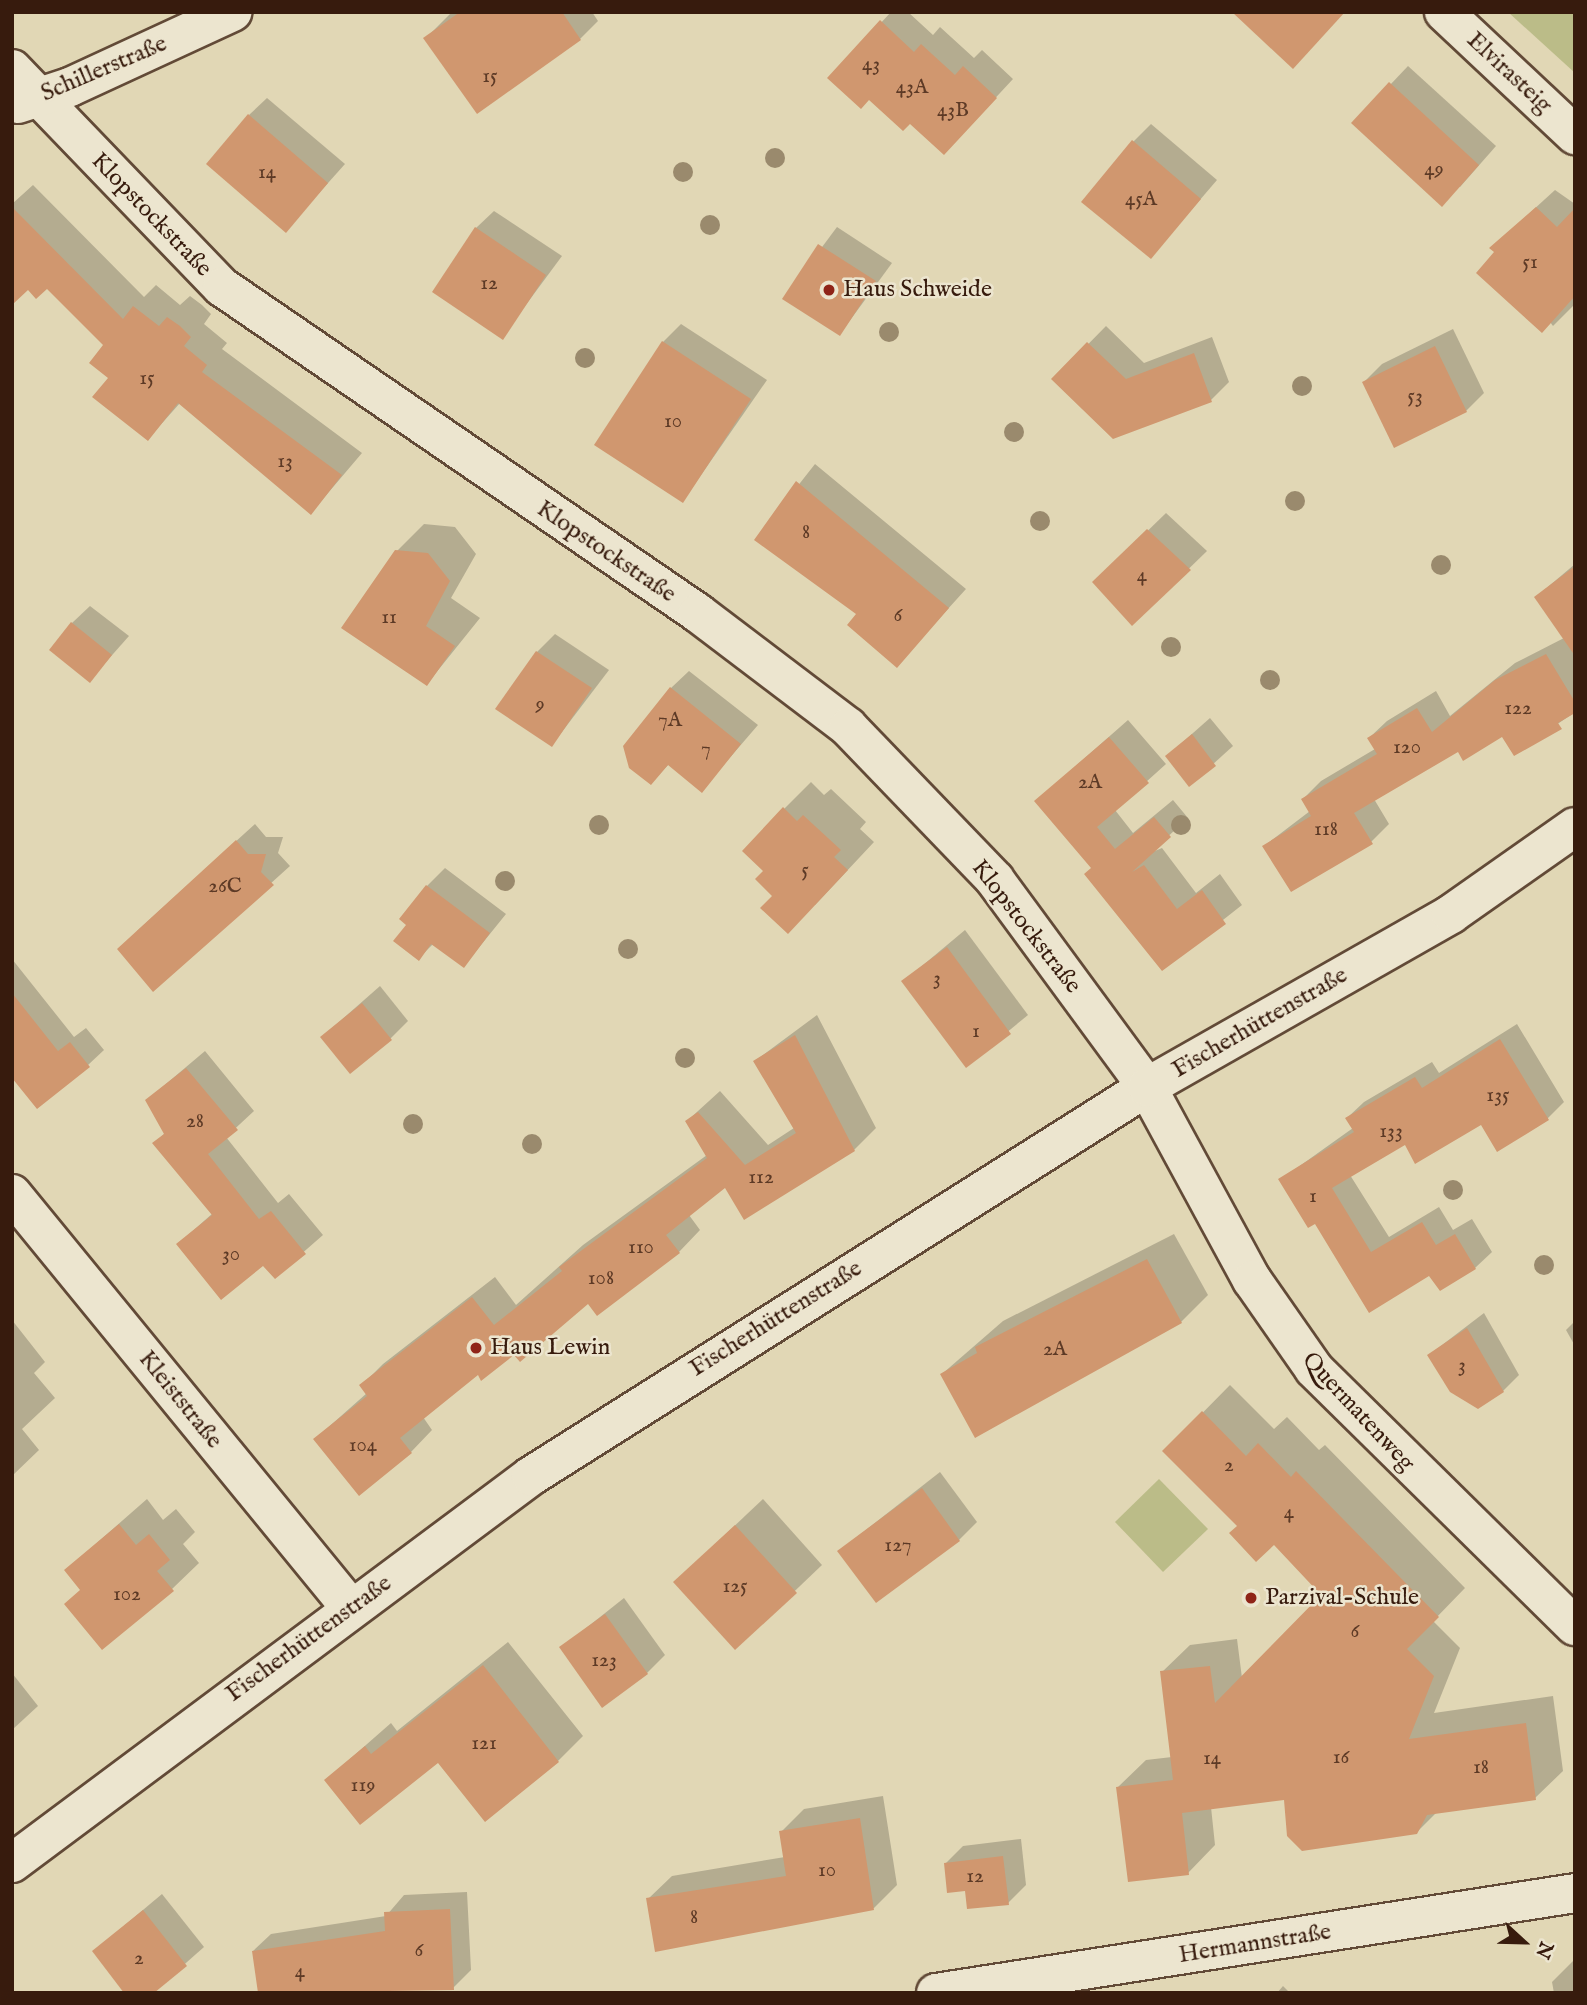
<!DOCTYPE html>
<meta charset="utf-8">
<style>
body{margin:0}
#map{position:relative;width:1587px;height:2005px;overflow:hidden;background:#e1d7b5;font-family:"IM FELL English",serif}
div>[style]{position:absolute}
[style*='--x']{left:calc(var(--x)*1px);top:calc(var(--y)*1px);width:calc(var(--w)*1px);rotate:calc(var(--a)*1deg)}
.green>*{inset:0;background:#bbbc88}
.shadow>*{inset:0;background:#0003}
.building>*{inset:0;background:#d0976f}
.roads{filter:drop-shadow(2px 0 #624a37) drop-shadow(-2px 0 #624a37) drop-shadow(0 2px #624a37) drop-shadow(0 -2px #624a37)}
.street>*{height:38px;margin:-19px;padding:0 19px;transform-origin:19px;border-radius:19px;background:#ece5cf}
.secondary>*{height:38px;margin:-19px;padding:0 19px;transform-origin:19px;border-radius:19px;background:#ece5cf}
.trees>*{width:20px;height:20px;margin:-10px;border-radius:50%;background:#9a8a6d}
.dots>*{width:19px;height:19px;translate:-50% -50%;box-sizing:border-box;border:4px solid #ece5cf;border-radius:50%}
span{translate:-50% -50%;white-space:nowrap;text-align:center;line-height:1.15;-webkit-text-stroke:5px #ece5cf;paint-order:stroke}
.number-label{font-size:21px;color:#5d3a26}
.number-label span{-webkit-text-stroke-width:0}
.street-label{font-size:24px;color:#371b0d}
.poi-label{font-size:24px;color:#371b0d}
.left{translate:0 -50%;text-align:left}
.frame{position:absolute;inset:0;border:14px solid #371b0d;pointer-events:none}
.north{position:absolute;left:1489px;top:1907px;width:70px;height:70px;-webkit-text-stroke:5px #ece5cf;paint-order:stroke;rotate:112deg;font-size:19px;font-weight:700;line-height:28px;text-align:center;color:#371b0d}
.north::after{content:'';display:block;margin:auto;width:24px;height:32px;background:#371b0d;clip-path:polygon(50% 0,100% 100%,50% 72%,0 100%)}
</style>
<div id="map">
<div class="green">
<i style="clip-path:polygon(1508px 12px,1575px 12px,1575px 73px)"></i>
<i style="clip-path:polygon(1159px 1479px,1208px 1529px,1163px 1572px,1115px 1522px)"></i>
</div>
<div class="shadow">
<i style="clip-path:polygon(452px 12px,592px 12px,598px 21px,580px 39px,426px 38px)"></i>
<i style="clip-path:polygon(891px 12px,908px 12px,933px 35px,940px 27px,974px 58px,982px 50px,1013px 79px,961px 135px,910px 122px,830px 78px)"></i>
<i style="clip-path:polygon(1408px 66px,1496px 146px,1460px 187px,1354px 123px)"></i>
<i style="clip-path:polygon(267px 98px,345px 164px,286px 230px,249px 115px)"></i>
<i style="clip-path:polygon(1151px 124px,1217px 180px,1151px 257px,1133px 142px)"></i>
<i style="clip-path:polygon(33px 185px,144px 297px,156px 285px,180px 305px,190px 296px,202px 305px,211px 314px,204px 324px,227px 343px,222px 349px,362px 453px,311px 513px,180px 403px,148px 439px,111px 378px,105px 345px,47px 287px,28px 288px,12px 301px,12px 204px)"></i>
<i style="clip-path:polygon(1555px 190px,1575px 204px,1575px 304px,1553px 326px,1497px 252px,1510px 231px)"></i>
<i style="clip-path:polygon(494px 211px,562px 256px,502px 337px,476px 228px)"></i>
<i style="clip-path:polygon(837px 227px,892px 263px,840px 334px,784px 298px)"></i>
<i style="clip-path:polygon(681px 324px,767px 380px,683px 501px,663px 342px)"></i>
<i style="clip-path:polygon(1106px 326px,1144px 363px,1212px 337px,1229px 382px,1211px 400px,1054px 379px)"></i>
<i style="clip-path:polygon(1453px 329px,1484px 393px,1466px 411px,1395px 446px,1364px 382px,1382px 364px)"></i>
<i style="clip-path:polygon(815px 464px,966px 589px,897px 665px,858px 614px,756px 539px)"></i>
<i style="clip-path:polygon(1166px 513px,1207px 551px,1132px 624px,1095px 582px)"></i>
<i style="clip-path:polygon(424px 524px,455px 527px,476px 554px,451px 598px,480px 618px,427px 684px,397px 551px)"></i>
<i style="clip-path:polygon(1575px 564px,1575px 712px,1514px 754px,1502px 734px,1458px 749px,1374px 799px,1389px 824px,1371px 842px,1264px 846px,1310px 811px,1303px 799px,1321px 781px,1375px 749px,1369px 738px,1387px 721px,1436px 691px,1450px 716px,1515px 663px,1564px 638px,1536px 597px)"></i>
<i style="clip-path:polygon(90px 606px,129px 636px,90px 680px,72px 623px)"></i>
<i style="clip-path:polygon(555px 634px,609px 670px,552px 745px,537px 652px)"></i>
<i style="clip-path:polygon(689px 671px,758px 725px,702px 790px,669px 764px,651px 783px,671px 688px)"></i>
<i style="clip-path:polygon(1210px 718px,1233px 746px,1190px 785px,1167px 756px)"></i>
<i style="clip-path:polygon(1128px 720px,1166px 764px,1115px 810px,1133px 833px,1173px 800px,1188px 818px,1150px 853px,1162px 848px,1196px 893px,1220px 874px,1242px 905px,1162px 968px,1093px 867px,1036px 801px)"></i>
<i style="clip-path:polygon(811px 782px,824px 795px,831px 789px,866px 822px,860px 829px,874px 842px,815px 905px,775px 896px,765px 871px,784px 809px)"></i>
<i style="clip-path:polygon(255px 824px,266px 837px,283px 837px,278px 853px,290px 866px,153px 990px,137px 931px)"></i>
<i style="clip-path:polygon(445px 868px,506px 914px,464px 966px,434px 943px,419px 958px,408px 924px,427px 886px)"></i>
<i style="clip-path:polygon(965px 930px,1028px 1015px,967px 1065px,904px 981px)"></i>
<i style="clip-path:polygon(12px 959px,74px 1037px,86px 1028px,104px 1050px,88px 1065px,12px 1075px)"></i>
<i style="clip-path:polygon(380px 986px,408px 1021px,390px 1039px,322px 1037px)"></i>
<i style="clip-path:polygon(817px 1015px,876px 1128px,854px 1150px,725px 1186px,689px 1215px,700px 1230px,679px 1252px,597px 1313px,588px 1302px,478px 1373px,423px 1417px,432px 1430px,411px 1452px,315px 1439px,367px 1393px,361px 1386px,383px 1364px,495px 1277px,516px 1305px,583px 1245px,707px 1155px,687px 1121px,720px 1091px,768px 1145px,794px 1128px,755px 1061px)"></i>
<i style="clip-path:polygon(1517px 1024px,1564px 1102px,1547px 1119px,1481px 1123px,1406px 1143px,1350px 1175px,1389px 1237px,1439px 1207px,1453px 1230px,1472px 1219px,1492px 1252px,1475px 1268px,1430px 1273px,1369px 1310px,1316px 1222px,1280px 1180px,1353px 1128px,1347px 1118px,1364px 1102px,1432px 1062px,1439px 1073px)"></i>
<i style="clip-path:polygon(205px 1051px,254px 1111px,226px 1137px,278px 1203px,289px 1194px,323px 1235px,275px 1277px,264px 1263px,178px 1244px,213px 1213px,155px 1143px,165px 1133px,147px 1100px)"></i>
<i style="clip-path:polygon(1174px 1234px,1208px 1295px,1181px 1322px,942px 1374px,1003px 1321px)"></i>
<i style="clip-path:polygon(1484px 1313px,1519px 1375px,1503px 1391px,1429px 1355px)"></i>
<i style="clip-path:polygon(12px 1320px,45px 1362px,34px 1373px,55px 1398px,22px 1429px,39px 1450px,12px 1476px)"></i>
<i style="clip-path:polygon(1575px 1321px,1575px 1346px,1566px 1330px)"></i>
<i style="clip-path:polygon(1230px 1385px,1274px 1429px,1287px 1417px,1319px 1450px,1325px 1445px,1465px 1588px,1433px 1621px,1460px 1648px,1434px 1713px,1553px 1696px,1563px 1771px,1535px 1798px,1437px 1812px,1417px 1832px,1286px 1798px,1211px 1807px,1215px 1845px,1188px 1873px,1118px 1787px,1146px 1760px,1172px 1757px,1162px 1672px,1190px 1645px,1237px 1639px,1242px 1678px,1323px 1595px,1274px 1542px,1239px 1526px,1165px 1451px)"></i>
<i style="clip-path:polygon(940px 1472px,977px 1522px,959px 1540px,839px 1551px)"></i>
<i style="clip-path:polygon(147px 1499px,163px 1520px,176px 1509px,195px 1532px,183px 1544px,199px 1563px,172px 1589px,81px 1589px,66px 1570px)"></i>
<i style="clip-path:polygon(763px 1499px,822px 1565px,736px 1647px,675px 1582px)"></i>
<i style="clip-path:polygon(624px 1598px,665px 1655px,647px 1673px,561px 1648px)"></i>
<i style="clip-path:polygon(508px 1642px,583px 1736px,558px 1761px,438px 1760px,326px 1780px,391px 1723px,397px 1731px)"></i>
<i style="clip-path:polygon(12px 1673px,38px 1706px,12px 1730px)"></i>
<i style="clip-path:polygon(883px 1796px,897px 1885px,874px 1908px,648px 1899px,672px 1876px,785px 1857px,781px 1832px,804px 1809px)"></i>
<i style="clip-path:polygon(1021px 1839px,1026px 1885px,1008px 1903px,966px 1889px,945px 1864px,963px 1846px)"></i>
<i style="clip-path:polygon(467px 1892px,471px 1970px,453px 1988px,260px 1993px,253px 1951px,271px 1934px,386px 1916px,404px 1895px)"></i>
<i style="clip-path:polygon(162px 1894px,204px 1947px,152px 1993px,94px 1951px)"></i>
<i style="clip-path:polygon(1575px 1959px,1575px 1993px,1554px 1993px,1552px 1982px)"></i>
<i style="clip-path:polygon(1283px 1986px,1290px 1993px,1277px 1993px)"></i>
</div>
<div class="building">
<i style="clip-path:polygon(460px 12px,562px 12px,581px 40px,477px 114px,423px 38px)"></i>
<i style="clip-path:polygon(1232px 12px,1345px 12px,1293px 69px)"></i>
<i style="clip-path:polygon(880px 20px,914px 52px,921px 44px,955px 75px,963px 66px,997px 98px,944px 155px,910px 124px,903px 131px,869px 100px,861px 109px,827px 78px)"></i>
<i style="clip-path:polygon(1389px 82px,1479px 165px,1442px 207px,1351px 123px)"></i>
<i style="clip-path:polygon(248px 114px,328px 183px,286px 233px,206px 164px)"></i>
<i style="clip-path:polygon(1132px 140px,1201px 199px,1151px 259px,1081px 202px)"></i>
<i style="clip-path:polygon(12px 207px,123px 319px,133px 306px,159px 326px,167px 317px,180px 326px,191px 337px,184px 346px,207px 365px,202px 372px,342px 475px,311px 515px,178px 403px,148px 441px,92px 397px,108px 378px,89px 363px,103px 345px,47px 289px,36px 299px,28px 290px,12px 305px)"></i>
<i style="clip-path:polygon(1536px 207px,1557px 227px,1575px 208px,1575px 296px,1542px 333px,1476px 273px,1494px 252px,1489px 248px)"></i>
<i style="clip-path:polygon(475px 227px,546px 275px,503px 340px,432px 292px)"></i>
<i style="clip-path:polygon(818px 244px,876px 281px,840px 336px,782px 299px)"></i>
<i style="clip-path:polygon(662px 341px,751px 399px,683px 503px,594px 445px)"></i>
<i style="clip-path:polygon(1087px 342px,1126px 379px,1194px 353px,1212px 402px,1113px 439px,1051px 379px)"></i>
<i style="clip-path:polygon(1435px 346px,1467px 412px,1394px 448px,1362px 382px)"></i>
<i style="clip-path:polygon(796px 481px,949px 608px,897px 668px,847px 625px,856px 614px,754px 540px)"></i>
<i style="clip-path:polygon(1147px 529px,1191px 570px,1132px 626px,1092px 582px)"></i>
<i style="clip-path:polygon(395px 550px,428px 553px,450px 581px,426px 626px,455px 646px,427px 686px,341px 628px)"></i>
<i style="clip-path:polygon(1575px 566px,1575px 656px,1534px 597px)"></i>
<i style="clip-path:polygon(71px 622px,112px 655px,90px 683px,49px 650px)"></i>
<i style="clip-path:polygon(536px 651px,592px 688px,552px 747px,495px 709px)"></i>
<i style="clip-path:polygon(1546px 654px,1575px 702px,1575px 713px,1558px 723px,1562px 729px,1514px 756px,1502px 737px,1463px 761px,1458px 752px,1354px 813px,1373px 844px,1291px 892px,1262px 846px,1311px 816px,1301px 799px,1377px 754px,1367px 738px,1417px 708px,1432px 732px,1495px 680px)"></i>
<i style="clip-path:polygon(670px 687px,741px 744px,702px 793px,668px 765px,651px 785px,629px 768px,623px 746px)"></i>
<i style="clip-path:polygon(1192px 734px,1216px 766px,1189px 787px,1165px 756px)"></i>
<i style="clip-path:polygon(1109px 737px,1149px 783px,1097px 827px,1115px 849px,1154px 817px,1171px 837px,1132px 872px,1144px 865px,1177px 909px,1202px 890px,1226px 924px,1162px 971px,1084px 874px,1091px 868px,1034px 801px)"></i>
<i style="clip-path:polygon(783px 807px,797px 821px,803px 815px,841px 850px,834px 857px,848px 870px,788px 934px,760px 908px,772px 896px,755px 879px,763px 871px,742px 851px)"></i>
<i style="clip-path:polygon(236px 840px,248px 854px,266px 854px,261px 872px,274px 885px,153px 992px,117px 949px)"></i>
<i style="clip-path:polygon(426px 885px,490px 933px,464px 968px,431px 944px,419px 961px,393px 941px,406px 925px,399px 919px)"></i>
<i style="clip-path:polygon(947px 947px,1011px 1034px,966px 1068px,901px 981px)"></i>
<i style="clip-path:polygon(12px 993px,58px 1051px,70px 1042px,90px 1067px,37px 1109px,12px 1078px)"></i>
<i style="clip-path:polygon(362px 1003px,392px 1040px,350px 1074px,320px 1037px)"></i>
<i style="clip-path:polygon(795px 1035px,855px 1151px,744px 1220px,725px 1188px,666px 1235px,680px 1253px,597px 1316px,588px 1304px,520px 1362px,514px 1355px,481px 1381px,478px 1375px,400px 1438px,412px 1453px,359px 1496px,313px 1439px,367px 1396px,359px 1385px,472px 1297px,494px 1325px,562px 1271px,559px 1267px,707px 1158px,685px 1121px,698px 1112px,745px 1165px,796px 1133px,753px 1061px)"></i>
<i style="clip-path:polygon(1500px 1039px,1549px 1120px,1497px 1152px,1481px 1125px,1415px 1164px,1405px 1145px,1332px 1188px,1371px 1252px,1422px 1222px,1436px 1245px,1455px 1234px,1476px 1269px,1440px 1291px,1429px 1276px,1369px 1313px,1315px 1224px,1308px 1228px,1278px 1179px,1354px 1132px,1345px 1118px,1415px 1077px,1422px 1088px)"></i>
<i style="clip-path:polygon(186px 1068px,238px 1130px,208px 1154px,259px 1219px,271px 1211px,306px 1254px,275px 1279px,263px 1266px,221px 1300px,176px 1244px,212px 1215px,152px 1143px,164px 1134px,145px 1100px)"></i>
<i style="clip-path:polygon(1147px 1259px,1182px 1323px,975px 1438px,940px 1374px,977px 1353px,975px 1347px)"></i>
<i style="clip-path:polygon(1467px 1328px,1504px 1392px,1478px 1409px,1450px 1392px,1427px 1355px)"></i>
<i style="clip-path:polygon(1202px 1411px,1246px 1456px,1258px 1443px,1291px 1477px,1296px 1471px,1439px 1617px,1407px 1649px,1434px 1676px,1409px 1739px,1526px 1723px,1536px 1800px,1427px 1815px,1417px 1834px,1302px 1851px,1287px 1836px,1284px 1800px,1182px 1813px,1189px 1875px,1128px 1882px,1116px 1787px,1173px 1780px,1160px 1671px,1210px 1666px,1215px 1703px,1321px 1595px,1274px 1545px,1256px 1562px,1229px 1533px,1237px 1526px,1162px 1451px)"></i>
<i style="clip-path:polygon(922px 1488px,960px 1541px,876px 1603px,837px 1551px)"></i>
<i style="clip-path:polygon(119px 1524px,136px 1545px,149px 1534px,170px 1560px,157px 1571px,174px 1591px,102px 1650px,64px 1604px,80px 1590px,64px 1570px)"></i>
<i style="clip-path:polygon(735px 1525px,797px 1593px,735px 1650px,673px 1582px)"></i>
<i style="clip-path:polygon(605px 1614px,648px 1674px,602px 1708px,559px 1647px)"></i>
<i style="clip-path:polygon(483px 1665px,559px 1762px,485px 1822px,438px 1763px,360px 1825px,324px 1780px,365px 1746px,371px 1754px)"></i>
<i style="clip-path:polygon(860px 1818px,874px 1910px,655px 1952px,646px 1898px,786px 1876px,779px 1831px)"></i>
<i style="clip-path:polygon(1003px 1856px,1009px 1905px,967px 1909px,965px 1891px,947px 1893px,944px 1863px)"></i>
<i style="clip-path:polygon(450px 1909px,454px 1990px,258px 1993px,252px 1951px,385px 1931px,384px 1912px)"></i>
<i style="clip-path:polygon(143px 1910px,187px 1966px,154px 1993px,124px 1993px,92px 1951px)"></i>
</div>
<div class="roads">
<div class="street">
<i style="--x:1444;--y:12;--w:180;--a:43.2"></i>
<i style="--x:12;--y:69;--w:303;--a:46.1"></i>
<i style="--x:222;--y:287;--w:577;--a:34.41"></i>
<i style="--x:698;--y:613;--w:188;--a:37.2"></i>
<i style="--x:848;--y:727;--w:212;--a:46.1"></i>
<i style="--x:995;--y:880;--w:257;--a:53.7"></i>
<i style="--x:1147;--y:1087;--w:220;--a:61.5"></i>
<i style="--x:1252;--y:1280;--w:108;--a:55.1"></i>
<i style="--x:1314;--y:1369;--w:366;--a:44.6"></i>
<i style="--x:18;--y:104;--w:55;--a:-18.1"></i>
<i style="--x:70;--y:87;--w:179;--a:-24.8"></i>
<i style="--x:12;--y:1194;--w:532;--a:50.72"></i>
<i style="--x:936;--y:1993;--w:647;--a:-8.89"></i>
</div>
<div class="secondary">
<i style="--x:12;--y:1863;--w:647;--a:-36.71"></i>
<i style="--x:531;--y:1476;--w:729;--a:-32.27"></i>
<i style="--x:1147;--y:1087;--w:350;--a:-29.6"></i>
<i style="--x:1451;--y:914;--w:151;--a:-35.1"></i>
</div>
</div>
<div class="trees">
<i style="left:775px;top:158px"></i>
<i style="left:683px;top:172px"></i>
<i style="left:710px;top:225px"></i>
<i style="left:889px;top:332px"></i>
<i style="left:585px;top:358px"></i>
<i style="left:1302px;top:386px"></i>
<i style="left:1014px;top:432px"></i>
<i style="left:1295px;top:501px"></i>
<i style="left:1040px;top:521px"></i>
<i style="left:1441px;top:565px"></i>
<i style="left:1171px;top:647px"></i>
<i style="left:1270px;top:680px"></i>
<i style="left:599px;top:825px"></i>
<i style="left:1181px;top:825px"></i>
<i style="left:505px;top:881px"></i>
<i style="left:628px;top:949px"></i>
<i style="left:685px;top:1058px"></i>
<i style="left:413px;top:1124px"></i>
<i style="left:532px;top:1144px"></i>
<i style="left:1453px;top:1190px"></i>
<i style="left:1544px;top:1265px"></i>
</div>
<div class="dots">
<i style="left:829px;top:290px;background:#8f2418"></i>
<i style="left:476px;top:1348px;background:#8f2418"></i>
<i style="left:1251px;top:1598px;background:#8f2418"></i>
</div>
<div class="number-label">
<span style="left:871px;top:65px">43</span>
<span style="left:490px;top:77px">15</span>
<span style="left:912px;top:88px">43A</span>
<span style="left:953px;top:111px">43B</span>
<span style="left:1434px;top:170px">49</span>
<span style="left:267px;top:173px">14</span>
<span style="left:1141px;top:200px">45A</span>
<span style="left:1530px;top:263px">51</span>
<span style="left:489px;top:284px">12</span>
<span style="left:147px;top:379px">15</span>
<span style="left:1415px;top:397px">53</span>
<span style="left:673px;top:422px">10</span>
<span style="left:285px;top:462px">13</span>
<span style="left:806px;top:533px">8</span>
<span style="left:1142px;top:576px">4</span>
<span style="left:898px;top:616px">6</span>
<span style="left:389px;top:618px">11</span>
<span style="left:540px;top:705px">9</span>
<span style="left:1518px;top:709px">122</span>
<span style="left:670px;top:721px">7A</span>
<span style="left:1407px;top:748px">120</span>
<span style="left:706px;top:750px">7</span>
<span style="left:1090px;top:783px">2A</span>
<span style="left:1326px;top:830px">118</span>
<span style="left:805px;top:871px">5</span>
<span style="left:225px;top:887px">26C</span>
<span style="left:937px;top:979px">3</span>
<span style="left:976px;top:1032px">1</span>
<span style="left:1498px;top:1096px">135</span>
<span style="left:195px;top:1122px">28</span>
<span style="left:1391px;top:1132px">133</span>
<span style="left:761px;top:1178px">112</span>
<span style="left:1313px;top:1197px">1</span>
<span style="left:641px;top:1248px">110</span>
<span style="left:231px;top:1255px">30</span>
<span style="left:601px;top:1279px">108</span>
<span style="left:1055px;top:1350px">2A</span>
<span style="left:1462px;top:1366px">3</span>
<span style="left:363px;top:1446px">104</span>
<span style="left:1229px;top:1466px">2</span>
<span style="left:1289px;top:1513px">4</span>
<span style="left:898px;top:1546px">127</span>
<span style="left:735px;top:1587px">125</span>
<span style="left:127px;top:1595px">102</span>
<span style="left:1355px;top:1632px">6</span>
<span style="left:604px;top:1661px">123</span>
<span style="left:484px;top:1744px">121</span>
<span style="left:1341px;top:1758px">16</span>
<span style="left:1212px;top:1759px">14</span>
<span style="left:1481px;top:1768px">18</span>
<span style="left:363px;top:1786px">119</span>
<span style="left:827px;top:1871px">10</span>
<span style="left:975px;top:1877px">12</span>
<span style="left:694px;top:1918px">8</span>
<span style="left:419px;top:1951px">6</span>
<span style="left:139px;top:1959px">2</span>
<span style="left:300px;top:1972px">4</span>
</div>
<div class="street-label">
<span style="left:104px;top:69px;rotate:-23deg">Schillerstraße</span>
<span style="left:1509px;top:73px;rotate:43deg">Elvirasteig</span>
<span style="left:151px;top:215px;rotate:46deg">Klopstockstraße</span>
<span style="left:606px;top:552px;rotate:34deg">Klopstockstraße</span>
<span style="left:1026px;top:927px;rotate:52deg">Klopstockstraße</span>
<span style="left:1260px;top:1023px;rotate:-30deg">Fischerhüttenstraße</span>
<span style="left:776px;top:1319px;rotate:-32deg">Fischerhüttenstraße</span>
<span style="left:180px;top:1400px;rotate:51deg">Kleiststraße</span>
<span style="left:1358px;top:1412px;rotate:47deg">Quermatenweg</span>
<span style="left:309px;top:1639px;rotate:-36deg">Fischerhüttenstraße</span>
<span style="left:1255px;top:1944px;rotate:-9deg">Hermannstraße</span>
</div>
<div class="poi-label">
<span class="left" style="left:843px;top:290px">Haus Schweide</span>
<span class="left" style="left:490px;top:1348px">Haus Lewin</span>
<span class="left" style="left:1265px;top:1598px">Parzival-Schule</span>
</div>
<div class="frame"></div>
<div class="north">N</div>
</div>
